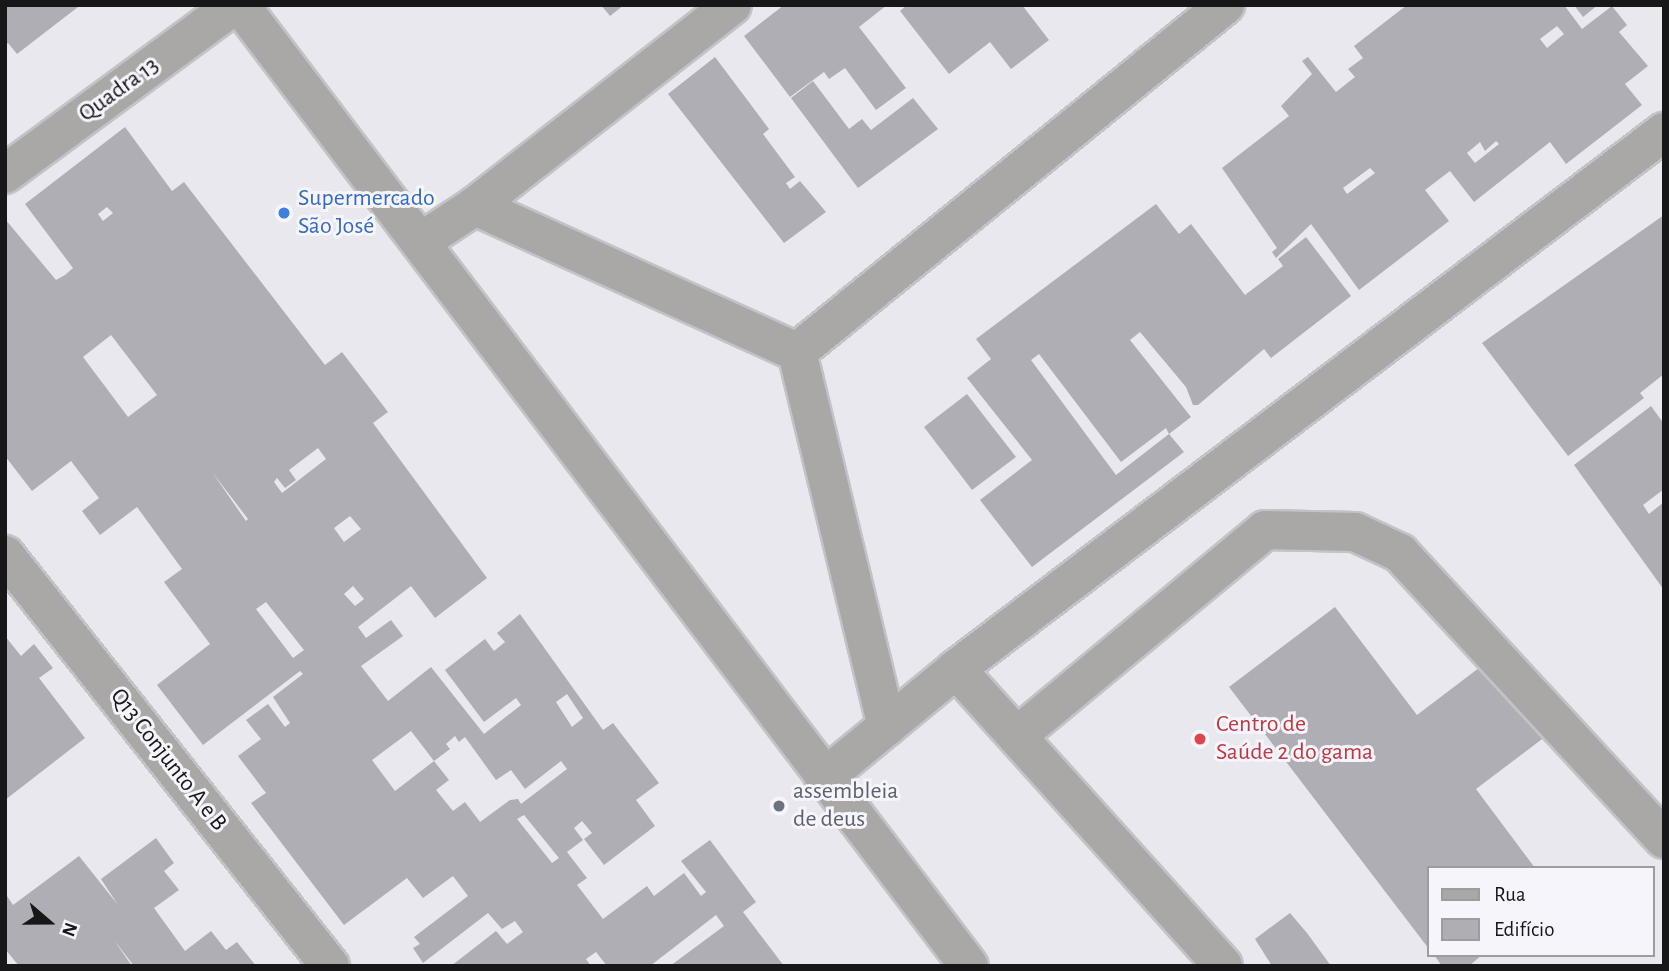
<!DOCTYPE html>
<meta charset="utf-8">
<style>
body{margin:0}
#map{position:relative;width:1669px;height:971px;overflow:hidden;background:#e8e8ee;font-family:"Alegreya Sans",sans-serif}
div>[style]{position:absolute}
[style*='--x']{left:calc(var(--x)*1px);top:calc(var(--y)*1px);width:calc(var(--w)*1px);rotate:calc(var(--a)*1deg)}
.building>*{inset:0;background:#afaeb4}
.roads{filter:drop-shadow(2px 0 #c2c2c8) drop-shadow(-2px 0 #c2c2c8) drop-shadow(0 2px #c2c2c8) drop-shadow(0 -2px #c2c2c8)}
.minor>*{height:38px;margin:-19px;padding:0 19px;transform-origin:19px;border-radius:19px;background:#aaa8a6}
.dots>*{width:19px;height:19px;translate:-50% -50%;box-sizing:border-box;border:4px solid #f6f5fc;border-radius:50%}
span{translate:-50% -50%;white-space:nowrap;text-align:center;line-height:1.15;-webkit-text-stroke:6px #f6f5fc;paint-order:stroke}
.street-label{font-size:24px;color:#171719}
.shop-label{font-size:24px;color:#366cbe}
.left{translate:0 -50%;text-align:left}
.health-label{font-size:24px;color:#be3a42}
.worship-label{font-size:24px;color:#5b616d}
.frame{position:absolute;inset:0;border:7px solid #171719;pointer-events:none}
.legend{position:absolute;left:1427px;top:866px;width:228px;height:91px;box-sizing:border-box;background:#f6f5fc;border:2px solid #9d9ca1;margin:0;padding:9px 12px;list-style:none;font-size:21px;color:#171719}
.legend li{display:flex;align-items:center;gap:14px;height:35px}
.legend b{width:35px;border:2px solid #9d9ca1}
.north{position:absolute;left:14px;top:887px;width:70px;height:70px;-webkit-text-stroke:5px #f6f5fc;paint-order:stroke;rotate:110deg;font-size:19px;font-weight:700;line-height:28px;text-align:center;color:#171719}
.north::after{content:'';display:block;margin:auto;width:24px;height:32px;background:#171719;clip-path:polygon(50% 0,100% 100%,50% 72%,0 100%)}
</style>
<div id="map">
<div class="building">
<i style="clip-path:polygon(5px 5px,77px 5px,78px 7px,17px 54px,8px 43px,5px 45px)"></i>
<i style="clip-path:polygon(601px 5px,624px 5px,610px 16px)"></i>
<i style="clip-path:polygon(784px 5px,887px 5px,859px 27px,906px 88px,876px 110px,845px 68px,829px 79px,824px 72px,790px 97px,744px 36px)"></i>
<i style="clip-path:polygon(907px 5px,1022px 5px,1049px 40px,1011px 69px,990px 42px,949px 74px,900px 11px)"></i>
<i style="clip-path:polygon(evenodd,1407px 5px,1564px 5px,1582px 29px,1612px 6px,1627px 25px,1619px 32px,1648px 66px,1625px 84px,1642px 105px,1566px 164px,1550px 142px,1474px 202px,1450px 171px,1425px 190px,1449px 221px,1359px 290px,1311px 224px,1276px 258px,1272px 252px,1277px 248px,1222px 168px,1289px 116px,1281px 106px,1312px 74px,1302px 61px,1308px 57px,1336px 92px,1355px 77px,1348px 69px,1363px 58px,1354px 46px,1407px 5px,1557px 26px,1564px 34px,1547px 48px,1540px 39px,1557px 26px,1407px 5px,1496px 141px,1499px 144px,1475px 163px,1467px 153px,1480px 142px,1485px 151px,1496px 141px,1407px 5px,1370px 168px,1375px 173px,1347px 194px,1343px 188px,1370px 168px)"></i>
<i style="clip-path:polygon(1574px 5px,1598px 5px,1583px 17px)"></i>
<i style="clip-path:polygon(715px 57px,769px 129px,763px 134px,795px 177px,786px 183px,790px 189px,800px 181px,826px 212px,784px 243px,668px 94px)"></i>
<i style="clip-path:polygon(813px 81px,849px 129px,862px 119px,871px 130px,913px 98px,938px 129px,858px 188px,791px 98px)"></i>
<i style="clip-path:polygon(evenodd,125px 127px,172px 191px,184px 182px,325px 365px,342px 352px,388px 412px,373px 423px,487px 578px,435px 618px,411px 586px,358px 627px,366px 638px,391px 620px,403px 636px,361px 666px,388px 701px,431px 667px,484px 734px,521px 705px,516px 698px,484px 722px,445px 670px,485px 639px,494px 651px,505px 642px,497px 633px,520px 614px,603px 730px,613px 723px,659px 783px,636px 800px,655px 826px,604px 865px,584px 839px,592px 833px,582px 821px,574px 828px,583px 840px,567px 852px,587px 878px,577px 885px,603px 919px,647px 886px,654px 896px,684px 873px,701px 896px,706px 892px,681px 861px,710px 840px,756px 902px,743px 912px,784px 966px,670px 966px,724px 926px,716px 915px,650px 966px,607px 966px,596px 952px,586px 959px,591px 966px,451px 966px,496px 931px,507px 944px,523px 932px,515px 921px,502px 929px,488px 913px,423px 963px,413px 948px,420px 944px,414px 937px,468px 896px,453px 876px,423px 898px,407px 878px,344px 925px,251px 803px,266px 793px,238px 756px,261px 739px,246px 720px,268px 704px,285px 727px,290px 723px,273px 697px,303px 674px,300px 671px,203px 745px,157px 685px,210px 644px,164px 582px,182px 569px,137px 507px,100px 535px,82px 511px,99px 498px,71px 461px,32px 491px,5px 456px,5px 219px,56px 280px,65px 275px,73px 268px,25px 204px,125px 127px,107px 207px,113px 213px,103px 221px,98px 214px,107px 207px,125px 127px,111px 335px,157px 395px,128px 417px,83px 357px,111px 335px,125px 127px,318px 448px,326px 459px,282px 493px,274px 482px,277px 478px,285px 488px,296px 480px,289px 470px,318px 448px,125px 127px,212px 472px,248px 519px,246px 521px,212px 472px,125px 127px,350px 516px,361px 529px,344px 542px,334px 528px,350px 516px,125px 127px,353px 586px,364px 599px,355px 606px,344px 594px,353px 586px,125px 127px,266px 602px,304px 650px,293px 658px,256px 609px,266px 602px,125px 127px,567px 694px,583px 718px,572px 727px,556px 702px,567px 694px,125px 127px,411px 731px,434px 761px,450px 749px,446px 744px,455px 736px,459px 742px,465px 737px,496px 780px,511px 770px,525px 789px,561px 761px,567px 769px,521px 804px,518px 799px,510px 800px,480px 822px,465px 802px,453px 811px,436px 790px,449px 780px,434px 761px,395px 791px,372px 760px,411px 731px,125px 127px,524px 815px,559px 858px,552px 863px,517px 819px,524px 815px)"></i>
<i style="clip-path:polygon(1156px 204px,1179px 234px,1191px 224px,1245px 295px,1283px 266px,1278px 259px,1306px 237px,1351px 296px,1271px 358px,1264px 349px,1198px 405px,1193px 405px,1186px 387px,1140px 332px,1130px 340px,1191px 417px,1169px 434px,1166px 428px,1121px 462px,1039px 354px,1031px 360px,1116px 475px,1169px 434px,1184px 452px,1032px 567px,980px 500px,1032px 460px,967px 378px,991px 359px,976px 339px)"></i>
<i style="clip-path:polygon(1664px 215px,1664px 374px,1640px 393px,1644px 398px,1568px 456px,1482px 343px)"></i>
<i style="clip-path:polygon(967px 394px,1016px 457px,972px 490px,924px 427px)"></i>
<i style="clip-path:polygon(1651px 406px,1664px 424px,1664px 489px,1643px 505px,1649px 514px,1664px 502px,1664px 590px,1574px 465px)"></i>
<i style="clip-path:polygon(1335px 607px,1417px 715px,1496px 655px,1554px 730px,1476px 789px,1535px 868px,1429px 868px,1429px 949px,1229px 687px)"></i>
<i style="clip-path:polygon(5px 636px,21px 656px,34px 644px,53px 668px,39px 678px,85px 738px,5px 800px)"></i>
<i style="clip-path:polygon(156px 838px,174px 863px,164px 871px,179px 890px,154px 908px,185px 951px,211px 931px,226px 950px,237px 942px,256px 966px,134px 966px,114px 940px,132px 966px,19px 966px,5px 949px,5px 893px,13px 905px,79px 856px,118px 905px,101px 879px)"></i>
<i style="clip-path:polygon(1290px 913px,1307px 933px,1331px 966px,1272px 966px,1255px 939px)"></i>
<i style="clip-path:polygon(1434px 955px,1482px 955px,1469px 966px,1442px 966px)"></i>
</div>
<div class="roads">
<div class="minor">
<i style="--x:240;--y:5;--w:1206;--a:52.82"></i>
<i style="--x:5;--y:174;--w:285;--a:-36.4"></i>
<i style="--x:475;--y:206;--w:354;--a:24.4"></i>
<i style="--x:422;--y:241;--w:64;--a:-33.4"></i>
<i style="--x:475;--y:206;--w:326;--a:-38"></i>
<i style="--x:797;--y:352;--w:551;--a:-39.03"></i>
<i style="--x:797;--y:352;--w:385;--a:76.5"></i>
<i style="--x:5;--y:555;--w:524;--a:51.66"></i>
<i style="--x:956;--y:669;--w:399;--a:48"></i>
<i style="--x:1017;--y:736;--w:322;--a:-39.7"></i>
<i style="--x:1265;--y:530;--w:90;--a:1.3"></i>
<i style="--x:1355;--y:532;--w:50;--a:25"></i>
<i style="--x:1400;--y:553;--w:389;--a:47.3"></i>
<i style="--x:824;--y:778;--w:171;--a:-39.5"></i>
<i style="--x:956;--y:669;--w:889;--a:-37.18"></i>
</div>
</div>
<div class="dots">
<i style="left:284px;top:213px;background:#3f7fe0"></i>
<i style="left:1200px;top:739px;background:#e0444e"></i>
<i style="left:779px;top:806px;background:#6b7280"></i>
</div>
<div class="street-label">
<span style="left:119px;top:90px;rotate:-36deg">Quadra 13</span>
<span style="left:168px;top:760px;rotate:52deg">Q13 Conjunto A e B</span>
</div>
<div class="shop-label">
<span class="left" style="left:298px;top:213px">Supermercado<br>São José</span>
</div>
<div class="health-label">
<span class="left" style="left:1216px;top:739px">Centro de<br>Saúde 2 do gama</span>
</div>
<div class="worship-label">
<span class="left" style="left:793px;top:806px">assembleia<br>de deus</span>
</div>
<div class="frame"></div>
<ul class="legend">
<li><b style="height:9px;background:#aaa8a6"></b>Rua</li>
<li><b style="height:19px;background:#afaeb4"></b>Edifício</li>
</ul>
<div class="north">N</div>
</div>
